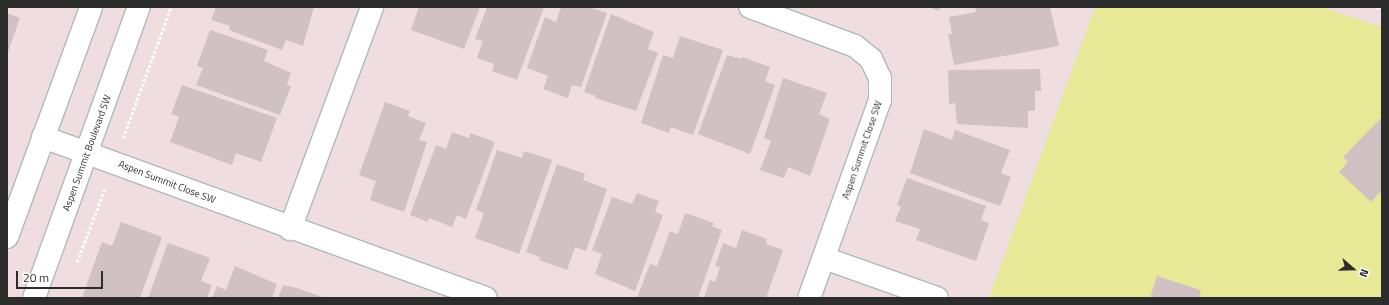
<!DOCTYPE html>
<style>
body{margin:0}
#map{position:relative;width:1389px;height:305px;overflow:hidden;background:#efdddf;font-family:"Titillium Web",sans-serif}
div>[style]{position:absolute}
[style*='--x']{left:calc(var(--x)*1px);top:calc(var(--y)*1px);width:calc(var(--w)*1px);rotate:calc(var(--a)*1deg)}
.green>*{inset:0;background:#e7e996}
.building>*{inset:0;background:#d0c2c2}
.path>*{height:2.5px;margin-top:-1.25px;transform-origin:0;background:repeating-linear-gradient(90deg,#fff 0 3px,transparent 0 5px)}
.roads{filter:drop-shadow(1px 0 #adbabd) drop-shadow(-1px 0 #adbabd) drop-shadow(0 1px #adbabd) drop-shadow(0 -1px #adbabd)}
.minor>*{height:22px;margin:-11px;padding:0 11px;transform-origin:11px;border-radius:11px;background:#fff}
span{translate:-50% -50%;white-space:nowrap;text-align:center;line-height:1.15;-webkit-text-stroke:3px #fff;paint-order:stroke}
.street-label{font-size:10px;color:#2c2c2c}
.frame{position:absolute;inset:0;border:8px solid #2c2c2c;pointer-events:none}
.north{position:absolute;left:1333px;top:249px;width:40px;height:40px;-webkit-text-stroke:3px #fff;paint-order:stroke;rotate:110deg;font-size:11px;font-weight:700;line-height:16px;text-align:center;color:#2c2c2c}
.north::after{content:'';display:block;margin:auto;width:14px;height:18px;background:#2c2c2c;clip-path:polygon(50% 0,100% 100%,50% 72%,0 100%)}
.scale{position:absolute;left:16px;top:271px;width:87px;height:18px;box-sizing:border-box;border:2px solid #2c2c2c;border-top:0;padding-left:5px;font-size:12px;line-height:14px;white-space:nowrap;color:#2c2c2c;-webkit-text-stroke:3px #fff;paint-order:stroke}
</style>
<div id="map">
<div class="green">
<i style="clip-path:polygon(1095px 7px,1321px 7px,1382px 27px,1382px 298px,989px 298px)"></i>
</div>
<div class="building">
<i style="clip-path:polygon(216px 7px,314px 7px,303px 46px,286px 40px,282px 50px,229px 30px,230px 26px,211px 20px)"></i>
<i style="clip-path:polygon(419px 7px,480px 7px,464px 49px,411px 30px)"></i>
<i style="clip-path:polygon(487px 7px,544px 7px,517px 80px,492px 71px,494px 64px,477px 58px,483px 41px,475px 39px)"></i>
<i style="clip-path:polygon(561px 7px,589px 7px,607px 13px,581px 87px,572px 85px,568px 98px,543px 89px,548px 76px,527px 68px,545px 17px,556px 22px)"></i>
<i style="clip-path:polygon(930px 7px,941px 7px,938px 11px)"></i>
<i style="clip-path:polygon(975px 7px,1050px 7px,1059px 46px,954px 65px,948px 34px,952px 34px,949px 17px,976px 12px)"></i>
<i style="clip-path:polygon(7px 13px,20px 18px,7px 55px)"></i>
<i style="clip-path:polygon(611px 14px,654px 32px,648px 49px,658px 53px,636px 111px,595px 98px,596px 96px,584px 92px)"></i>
<i style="clip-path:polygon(210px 30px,268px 50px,264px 61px,291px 73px,287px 85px,291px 86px,280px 115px,196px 85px,203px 68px,197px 66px)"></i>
<i style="clip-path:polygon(680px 36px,723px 50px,693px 135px,671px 127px,669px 133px,641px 123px,663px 55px,673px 58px)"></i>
<i style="clip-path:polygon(727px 55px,741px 59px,742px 57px,770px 67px,765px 81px,775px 85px,750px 154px,698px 134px)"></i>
<i style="clip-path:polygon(1040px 69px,1041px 91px,1035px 91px,1035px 111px,1028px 111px,1028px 128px,957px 124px,955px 103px,949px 104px,948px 70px)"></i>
<i style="clip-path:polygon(783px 78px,827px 93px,819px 114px,830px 119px,810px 176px,788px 167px,784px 178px,760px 170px,771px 141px,764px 138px)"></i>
<i style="clip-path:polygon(182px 85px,277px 118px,261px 162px,236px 153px,232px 165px,170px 142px,179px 117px,171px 114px)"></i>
<i style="clip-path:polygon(385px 102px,410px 111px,408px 116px,426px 123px,419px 140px,427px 142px,404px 212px,370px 200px,376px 181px,359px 175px)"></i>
<i style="clip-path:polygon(1382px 117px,1382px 194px,1380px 192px,1371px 202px,1339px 172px,1348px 162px,1343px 157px)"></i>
<i style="clip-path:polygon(924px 129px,952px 140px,955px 130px,1010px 150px,1001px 173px,1011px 177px,1000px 206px,910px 173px)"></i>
<i style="clip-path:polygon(452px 132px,469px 138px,470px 133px,495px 142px,466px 219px,457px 215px,452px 227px,429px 218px,428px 222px,410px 215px,436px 145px,446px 149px)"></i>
<i style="clip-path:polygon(497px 150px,522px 158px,524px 151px,552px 160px,519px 254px,475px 238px,484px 213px,476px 210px)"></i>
<i style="clip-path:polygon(557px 164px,585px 174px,583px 180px,607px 189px,586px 251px,575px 247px,567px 270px,539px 260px,540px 257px,526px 252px)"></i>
<i style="clip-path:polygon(907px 178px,986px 206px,981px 220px,989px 223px,976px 261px,916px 240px,920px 229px,895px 221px,901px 207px,897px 205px)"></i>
<i style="clip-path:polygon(637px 193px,659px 201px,655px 212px,663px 215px,635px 291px,595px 274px,602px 254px,592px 250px,612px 197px,632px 204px)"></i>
<i style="clip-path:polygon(685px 213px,714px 223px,712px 226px,722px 230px,698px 298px,637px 298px,650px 264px,657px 266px,670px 231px,678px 234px)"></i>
<i style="clip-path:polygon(121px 222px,162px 237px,140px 298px,82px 298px,102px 242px,112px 246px)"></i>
<i style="clip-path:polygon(742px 230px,767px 239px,766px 244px,783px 250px,766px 298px,704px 298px,710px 280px,715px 282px,720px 267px,715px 266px,723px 243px,736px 248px)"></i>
<i style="clip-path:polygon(168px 243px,210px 258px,201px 281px,212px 285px,207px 298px,148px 298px)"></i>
<i style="clip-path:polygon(235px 266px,277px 284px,272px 298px,212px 298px,217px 286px,226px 290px)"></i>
<i style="clip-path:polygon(1157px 276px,1201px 290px,1199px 298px,1150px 298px)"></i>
<i style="clip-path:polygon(283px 285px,297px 288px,325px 298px,278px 298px)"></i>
</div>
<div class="path">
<i style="--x:1377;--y:7;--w:5;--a:22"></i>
<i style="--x:123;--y:138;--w:140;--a:-69.9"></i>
<i style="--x:77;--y:262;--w:79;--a:-69.3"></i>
</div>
<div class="roads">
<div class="minor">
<i style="--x:750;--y:7;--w:112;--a:20.4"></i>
<i style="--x:855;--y:46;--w:21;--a:39"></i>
<i style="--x:871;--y:59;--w:21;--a:65"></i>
<i style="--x:880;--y:78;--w:22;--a:90"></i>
<i style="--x:880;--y:100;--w:210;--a:109.7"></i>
<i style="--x:43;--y:137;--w:471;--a:20"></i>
<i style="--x:290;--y:229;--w:237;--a:-69.7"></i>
<i style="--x:7;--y:237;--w:245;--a:-69.9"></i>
<i style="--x:824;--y:258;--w:120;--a:19.5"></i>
<i style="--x:34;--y:298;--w:309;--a:-70.2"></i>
</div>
</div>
<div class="street-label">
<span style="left:862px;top:150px;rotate:-71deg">Aspen Summit Close SW</span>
<span style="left:87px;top:153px;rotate:-70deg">Aspen Summit Boulevard SW</span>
<span style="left:167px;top:182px;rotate:21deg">Aspen Summit Close SW</span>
</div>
<div class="frame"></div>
<div class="north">N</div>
<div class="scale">20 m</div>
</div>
